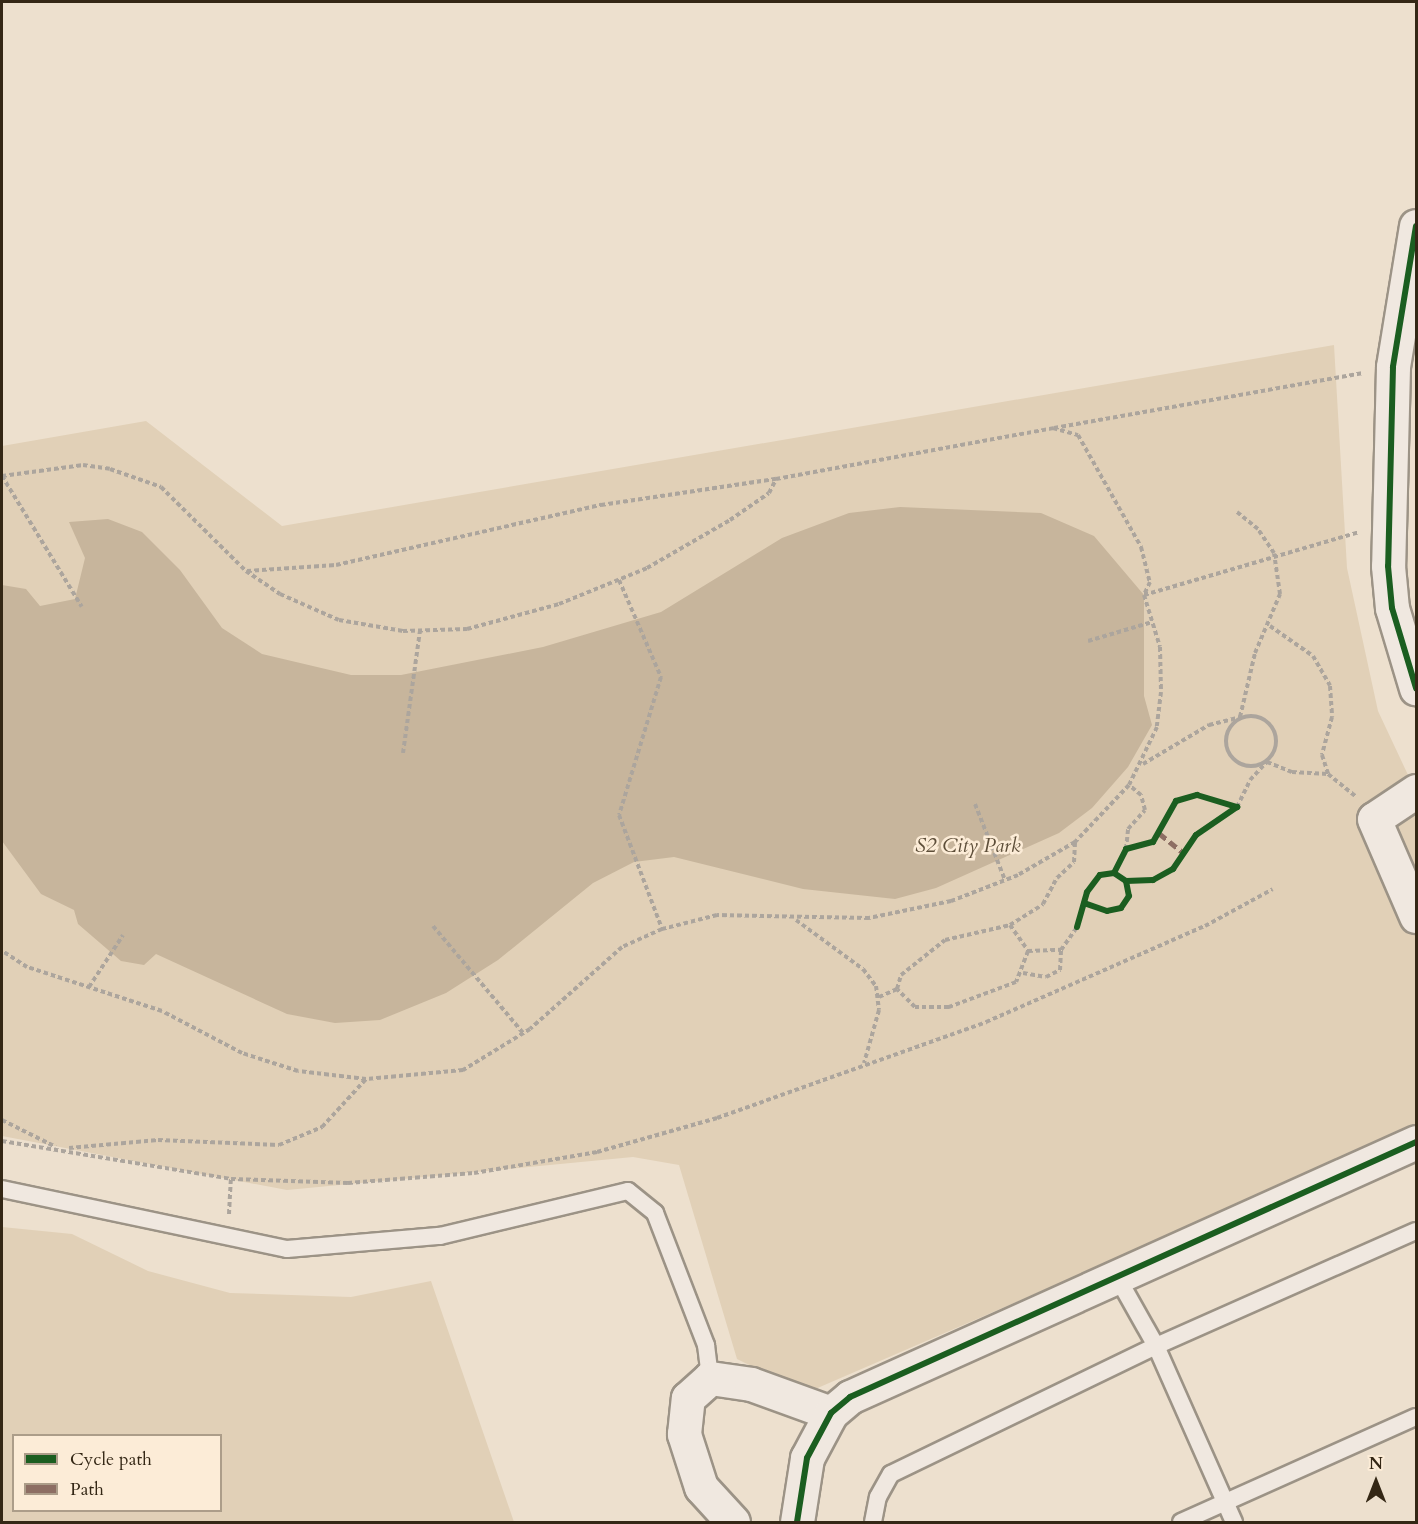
<!DOCTYPE html>
<style>
body{margin:0}
#map{position:relative;width:1418px;height:1524px;overflow:hidden;background:#ede0ce;font-family:Cardo,serif}
div>[style]{position:absolute}
[style*='--x']{left:calc(var(--x)*1px);top:calc(var(--y)*1px);width:calc(var(--w)*1px);rotate:calc(var(--a)*1deg)}
.green>*{inset:0;background:#e1d0b7}
.water>*{inset:0;background:#c7b59c}
.path>*{height:4px;margin-top:-2px;transform-origin:0;background:repeating-linear-gradient(90deg,#aca59d 0 4.5px,transparent 0 7.5px)}
.path>.ring{margin:-2px;padding:0;box-sizing:content-box;background:none;border:4px solid #aca59d;border-radius:50%}
.roads{filter:drop-shadow(2px 0 #9c9386) drop-shadow(-2px 0 #9c9386) drop-shadow(0 2px #9c9386) drop-shadow(0 -2px #9c9386)}
.lane>*{height:16px;margin:-8px;padding:0 8px;transform-origin:8px;border-radius:8px;background:#f0e8e0}
.street>*{height:33px;margin:-16.5px;padding:0 16.5px;transform-origin:16.5px;border-radius:16.5px;background:#f0e8e0}
.quiet>*{height:4.5px;margin-top:-2.25px;transform-origin:0;background:repeating-linear-gradient(90deg,#8d6e63 0 9px,transparent 0 13.5px)}
.cycleway>*{height:6px;margin:-3px;padding:0 3px;transform-origin:3px;border-radius:3px;background:#1b5e20}
span{translate:-50% -50%;white-space:nowrap;text-align:center;line-height:1.15;-webkit-text-stroke:5px #fcecd7;paint-order:stroke}
.park-label{font-size:20px;color:#5d4e39;font-style:italic}
.frame{position:absolute;inset:0;border:3px solid #342715;pointer-events:none}
.legend{position:absolute;left:12px;top:1434px;width:210px;height:78px;box-sizing:border-box;background:#fcecd7;border:2px solid #ac9d89;margin:0;padding:8px 10px;list-style:none;font-size:18px;color:#342715}
.legend li{display:flex;align-items:center;gap:12px;height:30px}
.legend b{width:30px;border:2px solid #ac9d89}
.north{position:absolute;left:1346px;top:1452px;width:60px;height:60px;-webkit-text-stroke:4px #fcecd7;paint-order:stroke;rotate:0deg;font-size:16px;font-weight:700;line-height:24px;text-align:center;color:#342715}
.north::after{content:'';display:block;margin:auto;width:21px;height:27px;background:#342715;clip-path:polygon(50% 0,100% 100%,50% 72%,0 100%)}
</style>
<div id="map">
<div class="green">
<i style="clip-path:polygon(1334px 345px,1347px 568px,1378px 711px,1416px 792px,1416px 1129px,806px 1393px,737px 1359px,679px 1165px,633px 1157px,287px 1190px,2px 1136px,2px 446px,146px 421px,282px 526px)"></i>
<i style="clip-path:polygon(evenodd,2px 1227px,72px 1234px,148px 1271px,230px 1293px,351px 1297px,431px 1281px,514px 1522px,2px 1522px,2px 1227px,14px 1436px,220px 1436px,220px 1510px,14px 1510px,14px 1436px)"></i>
</div>
<div class="water">
<i style="clip-path:polygon(900px 507px,1041px 513px,1094px 536px,1144px 595px,1144px 696px,1152px 725px,1128px 767px,1092px 808px,1059px 833px,936px 888px,895px 899px,803px 889px,674px 857px,634px 862px,593px 883px,498px 960px,446px 993px,380px 1020px,335px 1023px,287px 1014px,156px 954px,144px 965px,121px 961px,78px 924px,74px 910px,41px 894px,2px 841px,2px 585px,26px 589px,40px 606px,75px 599px,85px 558px,69px 522px,108px 519px,142px 532px,180px 570px,222px 628px,262px 654px,351px 675px,401px 675px,543px 647px,661px 612px,782px 538px,849px 513px)"></i>
</div>
<div class="path">
<i style="--x:1054;--y:428;--w:314;--a:-10.1"></i>
<i style="--x:2;--y:476;--w:82;--a:-7.7"></i>
<i style="--x:83;--y:465;--w:27;--a:8"></i>
<i style="--x:110;--y:469;--w:54;--a:19.4"></i>
<i style="--x:161;--y:487;--w:120;--a:44.7"></i>
<i style="--x:246;--y:571;--w:41;--a:34.1"></i>
<i style="--x:280;--y:594;--w:64;--a:23.8"></i>
<i style="--x:339;--y:620;--w:65;--a:9.8"></i>
<i style="--x:403;--y:631;--w:64;--a:-1.8"></i>
<i style="--x:467;--y:629;--w:95;--a:-15.2"></i>
<i style="--x:559;--y:604;--w:95;--a:-22.2"></i>
<i style="--x:647;--y:568;--w:96;--a:-30"></i>
<i style="--x:730;--y:520;--w:47;--a:-34.7"></i>
<i style="--x:769;--y:493;--w:16;--a:-63"></i>
<i style="--x:776;--y:479;--w:282;--a:-10.4"></i>
<i style="--x:1053;--y:428;--w:26;--a:16"></i>
<i style="--x:1078;--y:435;--w:129;--a:60.6"></i>
<i style="--x:1141;--y:547;--w:36;--a:76"></i>
<i style="--x:1150;--y:582;--w:14;--a:115"></i>
<i style="--x:1144;--y:595;--w:54;--a:72.9"></i>
<i style="--x:1160;--y:647;--w:45;--a:88.7"></i>
<i style="--x:1161;--y:692;--w:35;--a:97"></i>
<i style="--x:1157;--y:727;--w:64;--a:115.8"></i>
<i style="--x:1129;--y:785;--w:79;--a:133.5"></i>
<i style="--x:1075;--y:842;--w:66;--a:149.9"></i>
<i style="--x:1018;--y:875;--w:72;--a:158.8"></i>
<i style="--x:951;--y:901;--w:84;--a:168.3"></i>
<i style="--x:869;--y:918;--w:152;--a:-178.9"></i>
<i style="--x:717;--y:915;--w:57;--a:165.7"></i>
<i style="--x:662;--y:929;--w:44;--a:155.8"></i>
<i style="--x:622;--y:947;--w:123;--a:138.3"></i>
<i style="--x:530;--y:1029;--w:79;--a:148.5"></i>
<i style="--x:463;--y:1070;--w:97;--a:174.7"></i>
<i style="--x:366;--y:1079;--w:68;--a:-173.3"></i>
<i style="--x:298;--y:1071;--w:59;--a:-162.2"></i>
<i style="--x:242;--y:1053;--w:90;--a:-152.3"></i>
<i style="--x:162;--y:1011;--w:142;--a:-161.9"></i>
<i style="--x:27;--y:967;--w:30;--a:-147"></i>
<i style="--x:2;--y:476;--w:153;--a:58.6"></i>
<i style="--x:247;--y:571;--w:89;--a:-3.9"></i>
<i style="--x:336;--y:565;--w:272;--a:-12.8"></i>
<i style="--x:601;--y:505;--w:177;--a:-8.5"></i>
<i style="--x:619;--y:580;--w:106;--a:66.6"></i>
<i style="--x:661;--y:677;--w:144;--a:106.9"></i>
<i style="--x:619;--y:815;--w:122;--a:69.3"></i>
<i style="--x:1144;--y:595;--w:224;--a:-16.3"></i>
<i style="--x:1270;--y:626;--w:52;--a:34.9"></i>
<i style="--x:1313;--y:656;--w:34;--a:60"></i>
<i style="--x:1330;--y:686;--w:31;--a:86"></i>
<i style="--x:1332;--y:717;--w:39;--a:105"></i>
<i style="--x:1322;--y:755;--w:20;--a:72"></i>
<i style="--x:1328;--y:774;--w:36;--a:39"></i>
<i style="--x:1088;--y:641;--w:67;--a:-16.5"></i>
<i class="ring" style="left:1226px;top:716px;width:46px;height:46px"></i>
<i style="--x:403;--y:753;--w:123;--a:-82.1"></i>
<i style="--x:1143;--y:764;--w:77;--a:-30.6"></i>
<i style="--x:1209;--y:725;--w:32;--a:-14"></i>
<i style="--x:1240;--y:717;--w:66;--a:-76.8"></i>
<i style="--x:1255;--y:653;--w:64;--a:-67"></i>
<i style="--x:1280;--y:594;--w:41;--a:-98.3"></i>
<i style="--x:1274;--y:553;--w:29;--a:-124"></i>
<i style="--x:1258;--y:529;--w:27;--a:-141"></i>
<i style="--x:975;--y:804;--w:82;--a:68.5"></i>
<i style="--x:1237;--y:807;--w:30;--a:-64"></i>
<i style="--x:1250;--y:780;--w:25;--a:-47"></i>
<i style="--x:1267;--y:762;--w:27;--a:22"></i>
<i style="--x:1292;--y:772;--w:36;--a:3"></i>
<i style="--x:1126;--y:849;--w:20;--a:-84"></i>
<i style="--x:1128;--y:829;--w:25;--a:-48"></i>
<i style="--x:1145;--y:810;--w:16;--a:-105"></i>
<i style="--x:1141;--y:795;--w:16;--a:-140"></i>
<i style="--x:796;--y:920;--w:83;--a:36.2"></i>
<i style="--x:863;--y:969;--w:21;--a:53"></i>
<i style="--x:876;--y:986;--w:24;--a:83"></i>
<i style="--x:879;--y:1010;--w:55;--a:105.8"></i>
<i style="--x:1010;--y:925;--w:32;--a:55"></i>
<i style="--x:1028;--y:951;--w:33;--a:111"></i>
<i style="--x:1016;--y:982;--w:72;--a:159.5"></i>
<i style="--x:949;--y:1007;--w:34;--a:180"></i>
<i style="--x:915;--y:1007;--w:25;--a:-135"></i>
<i style="--x:897;--y:989;--w:15;--a:-74"></i>
<i style="--x:901;--y:975;--w:56;--a:-38.5"></i>
<i style="--x:945;--y:940;--w:67;--a:-13"></i>
<i style="--x:1010;--y:925;--w:39;--a:-32"></i>
<i style="--x:1043;--y:904;--w:30;--a:-62"></i>
<i style="--x:1057;--y:878;--w:23;--a:-43"></i>
<i style="--x:1074;--y:862;--w:20;--a:-87"></i>
<i style="--x:433;--y:926;--w:141;--a:49.9"></i>
<i style="--x:1028;--y:951;--w:33;--a:-2"></i>
<i style="--x:1061;--y:950;--w:28;--a:-55"></i>
<i style="--x:1023;--y:973;--w:23;--a:10"></i>
<i style="--x:1046;--y:977;--w:16;--a:-27"></i>
<i style="--x:1060;--y:970;--w:20;--a:-87"></i>
<i style="--x:89;--y:987;--w:62;--a:-56.8"></i>
<i style="--x:879;--y:997;--w:20;--a:-24"></i>
<i style="--x:2;--y:1120;--w:60;--a:26.6"></i>
<i style="--x:2;--y:1141;--w:232;--a:9.4"></i>
<i style="--x:231;--y:1179;--w:117;--a:2"></i>
<i style="--x:348;--y:1183;--w:126;--a:-4.5"></i>
<i style="--x:474;--y:1173;--w:125;--a:-9.7"></i>
<i style="--x:597;--y:1152;--w:125;--a:-15.8"></i>
<i style="--x:717;--y:1118;--w:286;--a:-19.6"></i>
<i style="--x:986;--y:1022;--w:239;--a:-23.7"></i>
<i style="--x:1205;--y:926;--w:77;--a:-28.6"></i>
<i style="--x:69;--y:1148;--w:89;--a:-5.1"></i>
<i style="--x:158;--y:1140;--w:121;--a:2.4"></i>
<i style="--x:279;--y:1145;--w:47;--a:-22.7"></i>
<i style="--x:322;--y:1127;--w:65;--a:-47.5"></i>
<i style="--x:229;--y:1214;--w:35;--a:-87"></i>
</div>
<div class="roads">
<div class="lane">
<i style="--x:2;--y:1189;--w:291;--a:11.9"></i>
<i style="--x:287;--y:1249;--w:154;--a:-4.9"></i>
<i style="--x:440;--y:1236;--w:193;--a:-13.5"></i>
<i style="--x:628;--y:1191;--w:35;--a:39"></i>
<i style="--x:655;--y:1213;--w:142;--a:68.9"></i>
<i style="--x:706;--y:1345;--w:33;--a:83"></i>
<i style="--x:1116;--y:1275;--w:81;--a:60.6"></i>
<i style="--x:1156;--y:1346;--w:193;--a:66.1"></i>
<i style="--x:873;--y:1522;--w:25;--a:-79"></i>
<i style="--x:878;--y:1497;--w:26;--a:-61"></i>
<i style="--x:891;--y:1474;--w:294;--a:-25.8"></i>
<i style="--x:1156;--y:1346;--w:284;--a:-23.9"></i>
<i style="--x:1181;--y:1522;--w:257;--a:-24.1"></i>
</div>
<div class="street">
<i style="--x:1416;--y:226;--w:143;--a:99.3"></i>
<i style="--x:1393;--y:367;--w:199;--a:91.4"></i>
<i style="--x:1388;--y:566;--w:42;--a:84.6"></i>
<i style="--x:1392;--y:608;--w:84;--a:73.3"></i>
<i style="--x:1416;--y:791;--w:50;--a:146.3"></i>
<i style="--x:1374;--y:819;--w:106;--a:66.6"></i>
<i style="--x:733;--y:1522;--w:47;--a:-132.4"></i>
<i style="--x:701;--y:1487;--w:56;--a:-107.8"></i>
<i style="--x:684;--y:1434;--w:36;--a:-84"></i>
<i style="--x:688;--y:1398;--w:30;--a:-42"></i>
<i style="--x:710;--y:1378;--w:41;--a:8.3"></i>
<i style="--x:751;--y:1384;--w:85;--a:19.9"></i>
<i style="--x:797;--y:1522;--w:65;--a:-81.1"></i>
<i style="--x:807;--y:1458;--w:51;--a:-61.9"></i>
<i style="--x:831;--y:1413;--w:25;--a:-40"></i>
<i style="--x:850;--y:1397;--w:621;--a:-24.25"></i>
</div>
</div>
<div class="quiet">
<i style="--x:1159;--y:833;--w:32;--a:39"></i>
</div>
<div class="cycleway">
<i style="--x:1416;--y:226;--w:143;--a:99.3"></i>
<i style="--x:1393;--y:367;--w:199;--a:91.4"></i>
<i style="--x:1388;--y:566;--w:42;--a:84.6"></i>
<i style="--x:1392;--y:608;--w:84;--a:73.3"></i>
<i style="--x:1114;--y:873;--w:27;--a:-63"></i>
<i style="--x:1126;--y:849;--w:28;--a:-15"></i>
<i style="--x:1153;--y:842;--w:47;--a:-60.7"></i>
<i style="--x:1176;--y:801;--w:22;--a:-16"></i>
<i style="--x:1197;--y:795;--w:42;--a:16.7"></i>
<i style="--x:1126;--y:881;--w:27;--a:-2"></i>
<i style="--x:1153;--y:880;--w:23;--a:-29"></i>
<i style="--x:1173;--y:869;--w:41;--a:-55.9"></i>
<i style="--x:1196;--y:835;--w:50;--a:-34.3"></i>
<i style="--x:1077;--y:927;--w:36;--a:-74"></i>
<i style="--x:1087;--y:892;--w:21;--a:-53"></i>
<i style="--x:1100;--y:875;--w:14;--a:-8"></i>
<i style="--x:1114;--y:873;--w:14;--a:34"></i>
<i style="--x:1126;--y:881;--w:15;--a:79"></i>
<i style="--x:1129;--y:896;--w:14;--a:124"></i>
<i style="--x:1121;--y:908;--w:14;--a:168"></i>
<i style="--x:1107;--y:911;--w:24;--a:-161"></i>
<i style="--x:797;--y:1522;--w:65;--a:-81.1"></i>
<i style="--x:807;--y:1458;--w:51;--a:-61.9"></i>
<i style="--x:831;--y:1413;--w:25;--a:-40"></i>
<i style="--x:850;--y:1397;--w:621;--a:-24.25"></i>
</div>
<div class="park-label">
<span style="left:968px;top:845px">S2 City Park</span>
</div>
<div class="frame"></div>
<ul class="legend">
<li><b style="height:8px;background:#1b5e20"></b>Cycle path</li>
<li><b style="height:8px;background:#8d6e63"></b>Path</li>
</ul>
<div class="north">N</div>
</div>
